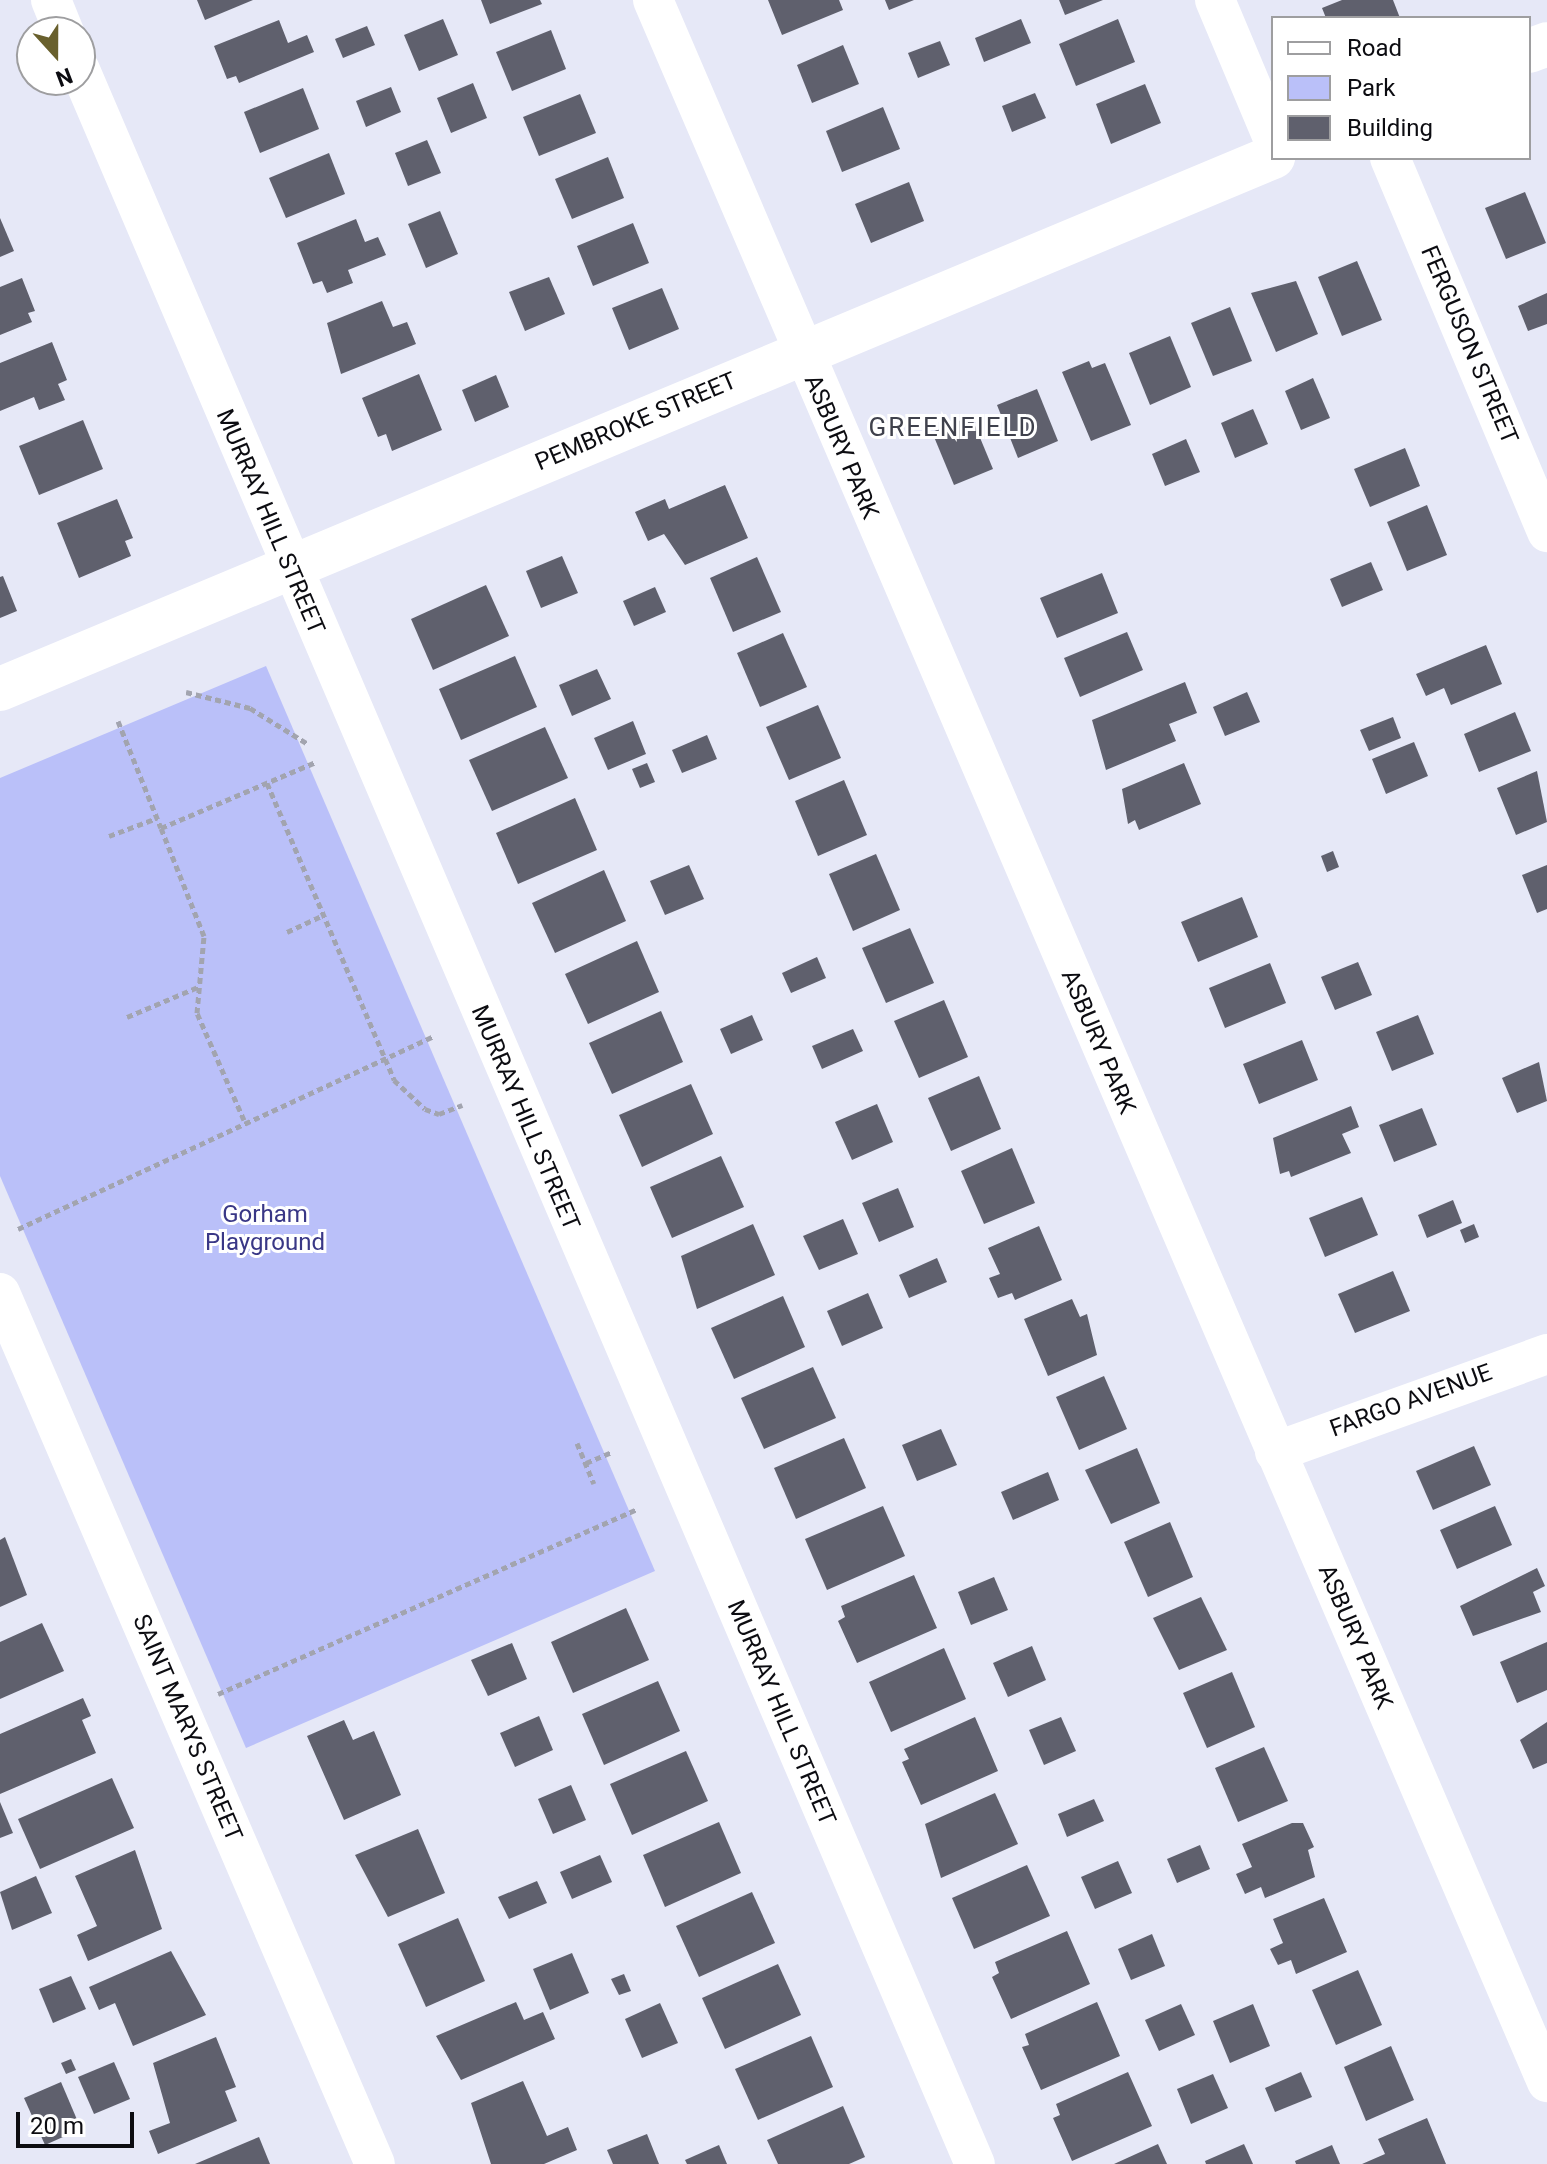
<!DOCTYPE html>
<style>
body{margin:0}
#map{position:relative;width:1547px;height:2164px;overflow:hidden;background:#e6e8f7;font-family:Roboto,sans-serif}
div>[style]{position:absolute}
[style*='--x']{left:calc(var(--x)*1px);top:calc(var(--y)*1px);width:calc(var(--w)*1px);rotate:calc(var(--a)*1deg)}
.green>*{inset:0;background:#bac0f9}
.building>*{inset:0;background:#5f606d}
.path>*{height:5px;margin-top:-2.5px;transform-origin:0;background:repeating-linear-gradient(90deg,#a2a4af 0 6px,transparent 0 10px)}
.street>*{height:40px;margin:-20px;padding:0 20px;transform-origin:20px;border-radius:20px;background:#fff}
.secondary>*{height:44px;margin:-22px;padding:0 22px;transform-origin:22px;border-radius:22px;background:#fff}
span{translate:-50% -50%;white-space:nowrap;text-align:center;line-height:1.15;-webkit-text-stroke:6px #fff;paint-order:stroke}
.street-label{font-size:24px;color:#0c0c11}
.park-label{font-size:24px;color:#393786}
.neighbourhood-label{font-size:26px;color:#3f414c;letter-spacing:2px}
.legend{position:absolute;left:1271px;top:16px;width:260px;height:144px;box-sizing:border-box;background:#fff;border:2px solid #9e9ea0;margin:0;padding:10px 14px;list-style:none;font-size:24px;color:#0c0c11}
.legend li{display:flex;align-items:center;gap:16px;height:40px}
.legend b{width:40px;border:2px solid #9e9ea0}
.north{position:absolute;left:16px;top:16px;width:80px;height:80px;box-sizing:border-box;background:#fff;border:2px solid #9e9ea0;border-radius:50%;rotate:159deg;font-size:22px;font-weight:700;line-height:32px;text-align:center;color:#0c0c11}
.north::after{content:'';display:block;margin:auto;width:28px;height:36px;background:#69602d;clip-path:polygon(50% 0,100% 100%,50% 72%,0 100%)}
.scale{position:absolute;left:16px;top:2112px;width:118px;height:36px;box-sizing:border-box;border:4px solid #0c0c11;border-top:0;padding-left:10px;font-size:24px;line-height:28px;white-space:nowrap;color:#0c0c11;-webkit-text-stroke:6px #fff;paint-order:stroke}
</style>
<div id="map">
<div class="green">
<i style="clip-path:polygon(266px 666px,655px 1571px,246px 1748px,0 1176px,0 778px)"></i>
</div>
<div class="building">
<i style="clip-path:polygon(197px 0,253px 0,205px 20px)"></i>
<i style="clip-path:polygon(481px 0,540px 0,542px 4px,490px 24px)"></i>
<i style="clip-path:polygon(768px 0,839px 0,843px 10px,782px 35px)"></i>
<i style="clip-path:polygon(885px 0,914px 0,889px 10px)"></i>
<i style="clip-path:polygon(1059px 0,1103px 0,1065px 15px)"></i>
<i style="clip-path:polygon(1342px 0,1393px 0,1400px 18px,1326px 18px,1322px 8px)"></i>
<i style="clip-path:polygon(443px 19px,458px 55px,419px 71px,404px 35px)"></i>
<i style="clip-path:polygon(1021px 19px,1031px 43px,984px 62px,975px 38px)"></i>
<i style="clip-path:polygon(1118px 19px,1135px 62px,1076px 86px,1059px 44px)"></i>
<i style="clip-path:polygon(279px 20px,288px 43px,307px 35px,314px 52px,239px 83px,236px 76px,227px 79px,214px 46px)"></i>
<i style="clip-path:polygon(367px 26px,375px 45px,343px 58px,335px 39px)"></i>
<i style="clip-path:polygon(551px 30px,566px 69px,512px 91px,496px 52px)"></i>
<i style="clip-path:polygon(940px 41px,950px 65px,918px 78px,908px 53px)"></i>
<i style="clip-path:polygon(843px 45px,859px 84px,812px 103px,797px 65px)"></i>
<i style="clip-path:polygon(473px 83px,487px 118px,451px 133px,437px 98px)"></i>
<i style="clip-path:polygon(1145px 84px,1161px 123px,1111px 144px,1096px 104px)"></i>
<i style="clip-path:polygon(391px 87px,401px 112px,366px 127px,356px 101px)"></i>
<i style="clip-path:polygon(303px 88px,319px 129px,260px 153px,244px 112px)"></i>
<i style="clip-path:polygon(1035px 93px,1046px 118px,1012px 132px,1002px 106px)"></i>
<i style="clip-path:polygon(580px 94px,596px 133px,539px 156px,523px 117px)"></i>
<i style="clip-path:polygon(883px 107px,900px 149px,842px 172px,826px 131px)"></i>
<i style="clip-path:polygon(427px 140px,441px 173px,408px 186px,395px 153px)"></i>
<i style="clip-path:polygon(329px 153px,345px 194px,286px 218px,269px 178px)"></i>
<i style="clip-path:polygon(608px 157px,624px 198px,572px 219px,555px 179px)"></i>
<i style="clip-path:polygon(909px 182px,924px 221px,871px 243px,855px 204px)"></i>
<i style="clip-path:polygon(1525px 192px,1546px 243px,1506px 259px,1485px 208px)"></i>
<i style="clip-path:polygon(440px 211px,458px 254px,426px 268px,408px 224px)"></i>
<i style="clip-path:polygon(0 218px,14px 251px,0 257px)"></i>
<i style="clip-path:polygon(356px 219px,365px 242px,378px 237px,386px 255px,348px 270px,353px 283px,327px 293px,322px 281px,313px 284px,297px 243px)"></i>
<i style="clip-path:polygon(633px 223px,649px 263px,593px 286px,577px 246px)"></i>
<i style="clip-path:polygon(1357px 261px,1382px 320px,1342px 336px,1318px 277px)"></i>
<i style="clip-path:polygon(549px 277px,565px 314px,525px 331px,509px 292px)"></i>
<i style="clip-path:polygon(22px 278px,35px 311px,28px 313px,32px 322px,0 335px,0 287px)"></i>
<i style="clip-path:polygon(1296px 281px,1318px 334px,1276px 352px,1251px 293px)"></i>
<i style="clip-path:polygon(662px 288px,679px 329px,629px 350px,612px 308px)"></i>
<i style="clip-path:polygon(1547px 293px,1547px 324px,1528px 331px,1518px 306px)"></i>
<i style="clip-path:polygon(382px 301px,393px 327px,407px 322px,416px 344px,341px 374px,327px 323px)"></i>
<i style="clip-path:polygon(1230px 307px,1252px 361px,1213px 376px,1191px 323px)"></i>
<i style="clip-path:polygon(1170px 336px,1191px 387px,1150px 405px,1129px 353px)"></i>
<i style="clip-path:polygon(52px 342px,67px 380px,58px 384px,65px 400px,39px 410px,34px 397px,0 411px,0 363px)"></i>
<i style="clip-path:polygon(1089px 361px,1092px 368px,1105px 363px,1131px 425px,1091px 441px,1062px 372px)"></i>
<i style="clip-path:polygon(419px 374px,442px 430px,392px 451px,386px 434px,378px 437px,362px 398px)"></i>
<i style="clip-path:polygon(496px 375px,509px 407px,475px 422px,462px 390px)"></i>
<i style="clip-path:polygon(1313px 378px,1330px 418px,1301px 430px,1285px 391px)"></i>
<i style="clip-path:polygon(1037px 389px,1058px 441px,1018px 458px,997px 405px)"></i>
<i style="clip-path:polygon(1253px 409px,1268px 444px,1235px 458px,1221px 423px)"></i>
<i style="clip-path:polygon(971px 416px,993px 469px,954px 485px,932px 432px)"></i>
<i style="clip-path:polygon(83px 420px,103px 469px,39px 495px,19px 446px)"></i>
<i style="clip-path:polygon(1186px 439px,1200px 472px,1165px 486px,1152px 454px)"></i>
<i style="clip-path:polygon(1405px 448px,1420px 486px,1370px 507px,1354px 469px)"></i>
<i style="clip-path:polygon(725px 485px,748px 538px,685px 565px,664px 534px,648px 541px,635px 512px,665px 499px,669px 509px)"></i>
<i style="clip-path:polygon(117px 499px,133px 538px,125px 541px,131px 556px,79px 578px,57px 523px)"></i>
<i style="clip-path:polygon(1427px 505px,1447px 555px,1407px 571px,1387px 522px)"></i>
<i style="clip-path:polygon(562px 556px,578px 593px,541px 608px,526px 571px)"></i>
<i style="clip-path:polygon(757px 557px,781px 612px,733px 632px,710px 578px)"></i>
<i style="clip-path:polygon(1371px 562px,1383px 590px,1342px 607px,1330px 579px)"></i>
<i style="clip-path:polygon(1102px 573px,1118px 613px,1057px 638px,1040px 598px)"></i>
<i style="clip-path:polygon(3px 576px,17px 611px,0 618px,0 577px)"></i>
<i style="clip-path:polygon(486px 585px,509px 636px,433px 670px,411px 619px)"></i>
<i style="clip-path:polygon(655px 587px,666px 612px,634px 626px,623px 601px)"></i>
<i style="clip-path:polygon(1127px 632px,1143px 670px,1080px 697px,1064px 658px)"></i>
<i style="clip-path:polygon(783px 633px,807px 687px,760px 707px,737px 653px)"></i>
<i style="clip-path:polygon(1486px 645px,1502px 684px,1451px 705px,1444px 688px,1426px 696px,1416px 674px)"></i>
<i style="clip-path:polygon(515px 656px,537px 707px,461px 740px,439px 689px)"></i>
<i style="clip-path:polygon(597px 669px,611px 699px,572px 716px,559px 685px)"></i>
<i style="clip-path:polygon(1185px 682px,1197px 713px,1169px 724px,1176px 741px,1106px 770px,1092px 720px)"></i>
<i style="clip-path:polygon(1247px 692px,1260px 722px,1225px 736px,1213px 707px)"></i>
<i style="clip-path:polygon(818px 705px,841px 758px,789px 780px,766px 727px)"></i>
<i style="clip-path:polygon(1515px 712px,1531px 751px,1479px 772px,1464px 734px)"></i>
<i style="clip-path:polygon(1393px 717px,1401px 738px,1369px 751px,1360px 730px)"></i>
<i style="clip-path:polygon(633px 721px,646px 754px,608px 770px,594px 738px)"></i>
<i style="clip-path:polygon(545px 727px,568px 778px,492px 811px,469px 760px)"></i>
<i style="clip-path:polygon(707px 735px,717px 759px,682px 773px,672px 750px)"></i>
<i style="clip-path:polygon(1414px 742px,1428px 776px,1386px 794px,1372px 759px)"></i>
<i style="clip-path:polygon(647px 763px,655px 782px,640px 788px,632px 769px)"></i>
<i style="clip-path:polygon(1184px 763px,1201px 804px,1139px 830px,1135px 820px,1128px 824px,1122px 789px)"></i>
<i style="clip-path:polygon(1537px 771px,1547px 822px,1516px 835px,1497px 788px)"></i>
<i style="clip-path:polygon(844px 780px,867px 835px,818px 856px,795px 801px)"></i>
<i style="clip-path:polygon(575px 798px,597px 850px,518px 884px,496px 833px)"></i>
<i style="clip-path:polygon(1333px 851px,1339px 867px,1327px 872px,1321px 856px)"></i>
<i style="clip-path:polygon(876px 854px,900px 910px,853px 931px,829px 874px)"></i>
<i style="clip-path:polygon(689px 865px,704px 899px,665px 915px,650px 881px)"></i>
<i style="clip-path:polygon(1547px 865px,1547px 909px,1537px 913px,1522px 875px)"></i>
<i style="clip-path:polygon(604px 870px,626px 921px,555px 953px,532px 903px)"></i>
<i style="clip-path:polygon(1242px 897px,1258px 937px,1198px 962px,1181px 922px)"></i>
<i style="clip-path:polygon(910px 928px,934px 983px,886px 1003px,862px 948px)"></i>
<i style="clip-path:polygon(637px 941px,659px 992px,588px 1024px,565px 974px)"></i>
<i style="clip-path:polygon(817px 957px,826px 978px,791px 993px,782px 973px)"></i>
<i style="clip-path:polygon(1358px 962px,1372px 995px,1335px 1010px,1321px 977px)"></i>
<i style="clip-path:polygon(1270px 963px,1286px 1003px,1225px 1028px,1209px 988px)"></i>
<i style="clip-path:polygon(944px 1000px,968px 1057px,919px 1078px,894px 1021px)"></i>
<i style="clip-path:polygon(661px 1011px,683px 1062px,612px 1094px,589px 1043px)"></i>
<i style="clip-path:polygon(752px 1015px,763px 1040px,731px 1054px,720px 1029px)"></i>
<i style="clip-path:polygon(1418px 1015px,1434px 1054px,1392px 1071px,1376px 1032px)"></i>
<i style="clip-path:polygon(853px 1029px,863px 1051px,822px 1069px,812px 1046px)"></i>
<i style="clip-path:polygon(1302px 1040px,1318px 1080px,1259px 1104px,1243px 1064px)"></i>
<i style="clip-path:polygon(1539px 1062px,1547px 1101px,1517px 1113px,1502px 1078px)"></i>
<i style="clip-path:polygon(979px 1076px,1001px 1129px,951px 1151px,928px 1098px)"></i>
<i style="clip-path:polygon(691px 1084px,713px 1134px,642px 1167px,619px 1115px)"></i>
<i style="clip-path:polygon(877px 1104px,893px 1142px,852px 1160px,835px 1122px)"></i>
<i style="clip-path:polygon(1351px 1106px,1359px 1127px,1342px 1134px,1351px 1153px,1291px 1177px,1289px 1171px,1280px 1174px,1273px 1138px)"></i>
<i style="clip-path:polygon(1422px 1108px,1437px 1145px,1394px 1162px,1379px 1125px)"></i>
<i style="clip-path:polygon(1012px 1148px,1035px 1203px,984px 1224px,961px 1171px)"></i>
<i style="clip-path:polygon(721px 1156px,744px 1207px,672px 1238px,650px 1187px)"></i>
<i style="clip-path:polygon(898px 1188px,914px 1227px,879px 1242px,862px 1203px)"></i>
<i style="clip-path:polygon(1362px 1197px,1378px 1235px,1325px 1257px,1309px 1218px)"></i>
<i style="clip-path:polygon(1453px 1200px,1462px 1223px,1427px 1238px,1418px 1215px)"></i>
<i style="clip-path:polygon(843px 1219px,858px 1254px,819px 1270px,803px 1236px)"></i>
<i style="clip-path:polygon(753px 1224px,775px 1275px,697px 1309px,681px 1256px)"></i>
<i style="clip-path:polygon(1474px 1224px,1479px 1237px,1465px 1243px,1460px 1230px)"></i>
<i style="clip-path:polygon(1039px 1226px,1062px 1280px,1015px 1300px,1012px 1293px,998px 1298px,989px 1278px,1000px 1274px,988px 1248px)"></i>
<i style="clip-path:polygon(937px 1258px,947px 1282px,909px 1298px,899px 1275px)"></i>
<i style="clip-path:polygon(1393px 1271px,1410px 1311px,1355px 1333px,1338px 1294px)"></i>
<i style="clip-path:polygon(868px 1293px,883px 1328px,842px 1346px,827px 1311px)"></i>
<i style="clip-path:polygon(783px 1296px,805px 1347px,734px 1379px,711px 1328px)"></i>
<i style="clip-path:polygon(1072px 1299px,1080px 1317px,1087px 1314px,1097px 1355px,1048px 1376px,1024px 1319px)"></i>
<i style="clip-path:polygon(813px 1367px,836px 1418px,764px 1449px,741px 1398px)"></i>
<i style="clip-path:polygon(1104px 1376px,1127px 1429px,1079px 1450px,1056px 1397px)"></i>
<i style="clip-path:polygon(941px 1429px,957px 1465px,917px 1481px,902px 1445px)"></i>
<i style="clip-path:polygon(844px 1438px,866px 1488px,796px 1519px,774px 1468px)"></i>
<i style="clip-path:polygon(1474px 1446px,1491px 1485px,1433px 1510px,1416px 1471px)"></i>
<i style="clip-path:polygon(1137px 1448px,1160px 1503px,1111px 1524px,1085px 1470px)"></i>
<i style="clip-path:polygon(1048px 1472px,1059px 1500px,1013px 1520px,1001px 1492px)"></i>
<i style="clip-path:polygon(883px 1506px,905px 1556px,827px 1590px,805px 1539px)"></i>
<i style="clip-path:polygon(1495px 1506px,1512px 1545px,1457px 1569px,1440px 1530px)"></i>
<i style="clip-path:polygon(1170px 1522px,1193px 1577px,1148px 1597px,1124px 1542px)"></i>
<i style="clip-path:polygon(5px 1537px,27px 1595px,0 1607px,0 1540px)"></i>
<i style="clip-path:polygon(1537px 1568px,1545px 1586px,1533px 1592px,1541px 1612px,1473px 1636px,1460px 1606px)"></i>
<i style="clip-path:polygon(914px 1575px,937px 1628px,857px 1663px,838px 1621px,845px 1617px,841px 1606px)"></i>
<i style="clip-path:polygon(994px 1577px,1008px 1610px,971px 1625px,958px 1592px)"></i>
<i style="clip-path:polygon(1201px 1597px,1227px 1650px,1179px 1670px,1153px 1618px)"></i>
<i style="clip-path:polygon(626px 1608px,649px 1660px,573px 1693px,551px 1642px)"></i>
<i style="clip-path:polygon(42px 1623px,64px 1671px,0 1699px,0 1642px)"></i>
<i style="clip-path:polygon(1547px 1642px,1547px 1690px,1517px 1703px,1500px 1662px)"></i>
<i style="clip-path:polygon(512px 1643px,527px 1679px,488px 1696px,471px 1660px)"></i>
<i style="clip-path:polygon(1032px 1646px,1046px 1680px,1008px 1697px,993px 1663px)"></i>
<i style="clip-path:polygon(944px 1648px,966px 1699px,891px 1732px,869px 1682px)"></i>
<i style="clip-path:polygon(1232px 1672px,1255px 1727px,1207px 1748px,1183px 1693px)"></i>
<i style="clip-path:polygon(658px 1681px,680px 1731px,604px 1765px,582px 1714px)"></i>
<i style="clip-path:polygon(83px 1698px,91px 1716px,82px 1720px,96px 1753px,0 1794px,0 1734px)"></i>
<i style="clip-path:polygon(539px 1716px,553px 1750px,515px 1767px,500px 1733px)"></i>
<i style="clip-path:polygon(975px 1717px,998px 1771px,921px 1805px,902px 1762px,909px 1759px,904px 1749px)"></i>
<i style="clip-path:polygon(1061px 1717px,1076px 1751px,1044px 1765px,1029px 1730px)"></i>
<i style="clip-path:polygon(344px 1720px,353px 1740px,374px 1731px,401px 1795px,344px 1820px,307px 1736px)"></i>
<i style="clip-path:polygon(1547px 1722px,1547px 1763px,1533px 1769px,1520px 1740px)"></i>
<i style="clip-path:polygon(1264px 1747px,1288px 1801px,1238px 1822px,1215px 1768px)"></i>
<i style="clip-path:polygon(686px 1751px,708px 1801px,632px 1835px,610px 1784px)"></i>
<i style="clip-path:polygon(112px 1778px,134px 1828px,40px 1869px,18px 1819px)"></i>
<i style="clip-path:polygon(571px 1785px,586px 1820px,553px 1834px,538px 1799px)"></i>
<i style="clip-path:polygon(995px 1793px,1018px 1844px,941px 1878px,925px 1824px)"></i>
<i style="clip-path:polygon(1094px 1799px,1104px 1821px,1067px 1837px,1058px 1814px)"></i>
<i style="clip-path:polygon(0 1802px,13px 1833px,0 1838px)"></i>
<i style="clip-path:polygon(719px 1822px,741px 1873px,665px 1907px,643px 1855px)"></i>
<i style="clip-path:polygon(1292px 1823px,1303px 1823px,1314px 1847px,1308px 1850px,1315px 1877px,1265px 1898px,1261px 1887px,1245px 1894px,1236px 1874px,1252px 1867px,1242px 1844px)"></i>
<i style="clip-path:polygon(418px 1829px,445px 1893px,388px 1917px,355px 1855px)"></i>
<i style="clip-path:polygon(1200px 1845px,1210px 1869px,1177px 1883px,1167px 1859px)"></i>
<i style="clip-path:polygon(135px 1850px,162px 1929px,88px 1961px,77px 1935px,97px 1926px,75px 1876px)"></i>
<i style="clip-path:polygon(600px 1855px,612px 1882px,572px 1899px,560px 1872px)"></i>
<i style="clip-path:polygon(1118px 1861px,1132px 1893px,1095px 1909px,1081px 1877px)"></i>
<i style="clip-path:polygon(1027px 1865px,1050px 1916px,974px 1949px,952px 1898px)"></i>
<i style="clip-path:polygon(36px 1876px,52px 1913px,12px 1930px,0 1892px)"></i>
<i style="clip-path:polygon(537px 1881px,547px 1903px,509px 1919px,498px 1897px)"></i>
<i style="clip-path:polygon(752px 1892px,775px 1943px,699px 1977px,676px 1926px)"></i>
<i style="clip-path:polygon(1324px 1898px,1347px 1952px,1296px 1974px,1291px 1960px,1278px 1965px,1270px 1949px,1283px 1943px,1273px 1919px)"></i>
<i style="clip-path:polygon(458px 1918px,485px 1981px,426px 2007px,398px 1944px)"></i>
<i style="clip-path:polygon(1067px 1931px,1090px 1984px,1011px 2019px,992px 1977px,999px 1973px,995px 1962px)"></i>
<i style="clip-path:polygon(1152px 1934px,1165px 1966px,1131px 1980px,1118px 1949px)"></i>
<i style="clip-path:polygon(171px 1951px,206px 2015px,133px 2046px,115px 2003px,99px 2010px,89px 1987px)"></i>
<i style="clip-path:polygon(572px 1953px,589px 1993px,550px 2010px,533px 1969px)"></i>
<i style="clip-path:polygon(778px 1964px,801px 2015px,725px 2049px,702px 1998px)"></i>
<i style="clip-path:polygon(1358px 1970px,1382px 2025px,1336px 2045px,1312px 1990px)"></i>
<i style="clip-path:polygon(624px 1974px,631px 1991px,619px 1995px,611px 1979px)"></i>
<i style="clip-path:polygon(71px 1976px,86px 2009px,53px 2023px,39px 1989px)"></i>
<i style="clip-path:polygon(516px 2002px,524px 2020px,543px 2012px,555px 2039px,461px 2080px,436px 2036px)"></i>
<i style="clip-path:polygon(1097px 2002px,1120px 2056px,1041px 2090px,1022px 2047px,1029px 2045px,1025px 2034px)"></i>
<i style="clip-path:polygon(660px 2003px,678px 2043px,642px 2058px,625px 2019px)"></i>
<i style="clip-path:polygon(1181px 2004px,1195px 2035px,1159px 2051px,1145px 2020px)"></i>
<i style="clip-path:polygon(1253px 2004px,1270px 2046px,1230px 2063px,1213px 2021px)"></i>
<i style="clip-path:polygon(811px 2036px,833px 2087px,758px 2120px,735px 2069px)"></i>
<i style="clip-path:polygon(216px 2037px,236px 2087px,225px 2091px,237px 2121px,158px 2154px,149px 2131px,170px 2123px,153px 2063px)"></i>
<i style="clip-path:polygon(1391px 2046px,1414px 2100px,1366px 2121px,1344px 2067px)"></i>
<i style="clip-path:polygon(71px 2059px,76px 2070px,66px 2074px,61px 2063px)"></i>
<i style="clip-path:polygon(114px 2062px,130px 2099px,94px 2114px,78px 2077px)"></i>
<i style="clip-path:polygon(1128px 2072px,1152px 2126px,1072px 2161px,1053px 2118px,1060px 2115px,1056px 2104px)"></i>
<i style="clip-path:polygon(1301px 2072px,1312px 2097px,1275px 2112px,1265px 2088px)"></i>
<i style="clip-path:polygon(1213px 2074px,1228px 2108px,1191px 2124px,1177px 2089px)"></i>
<i style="clip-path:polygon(523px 2081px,547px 2136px,568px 2127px,577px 2150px,544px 2164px,491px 2164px,471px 2103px)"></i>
<i style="clip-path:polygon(61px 2082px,81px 2129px,45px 2145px,24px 2098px)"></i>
<i style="clip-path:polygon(843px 2106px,865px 2157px,849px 2164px,778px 2164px,767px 2140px)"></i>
<i style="clip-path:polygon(1427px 2118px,1446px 2164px,1362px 2164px,1385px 2154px,1378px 2139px)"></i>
<i style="clip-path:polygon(647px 2134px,659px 2164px,613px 2164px,607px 2150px)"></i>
<i style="clip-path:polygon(259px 2137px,270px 2164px,195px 2164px)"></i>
<i style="clip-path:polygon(1158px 2144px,1167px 2164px,1114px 2164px)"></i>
<i style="clip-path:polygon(1244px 2144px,1253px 2164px,1206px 2164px,1205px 2161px)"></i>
<i style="clip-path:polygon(719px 2145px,727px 2164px,687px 2164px,685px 2160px)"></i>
<i style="clip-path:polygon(1332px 2145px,1340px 2164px,1296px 2164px,1295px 2161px)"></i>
</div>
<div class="path">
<i style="--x:186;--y:692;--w:66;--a:14"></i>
<i style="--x:250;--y:708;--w:68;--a:31.8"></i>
<i style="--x:118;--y:721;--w:115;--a:68.1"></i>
<i style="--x:267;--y:783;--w:323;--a:66.8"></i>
<i style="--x:394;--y:1080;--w:42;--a:43.1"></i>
<i style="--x:425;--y:1109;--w:15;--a:20"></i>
<i style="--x:439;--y:1114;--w:25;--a:-21"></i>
<i style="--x:109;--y:836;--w:51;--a:-20.6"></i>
<i style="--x:287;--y:932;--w:38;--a:-25"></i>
<i style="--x:127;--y:1017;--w:77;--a:-22.9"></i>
<i style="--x:244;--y:1120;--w:117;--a:-113.7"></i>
<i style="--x:197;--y:1013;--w:77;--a:-84.8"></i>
<i style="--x:204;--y:936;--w:116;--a:-111.7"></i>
<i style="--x:161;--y:828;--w:168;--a:-23.1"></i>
<i style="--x:18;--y:1229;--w:458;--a:-24.9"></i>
<i style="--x:577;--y:1443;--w:44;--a:67.5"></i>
<i style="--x:586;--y:1463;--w:28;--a:-23"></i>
<i style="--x:218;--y:1694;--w:457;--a:-23.8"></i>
</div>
<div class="street">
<i style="--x:51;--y:0;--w:35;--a:68"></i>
<i style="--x:653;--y:0;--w:2266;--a:66.76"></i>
<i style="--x:1215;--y:0;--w:150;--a:67.2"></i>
<i style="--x:80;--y:70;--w:2277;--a:66.86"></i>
<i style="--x:1390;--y:158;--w:406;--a:67.2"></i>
<i style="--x:0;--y:1293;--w:948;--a:66.71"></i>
<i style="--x:1275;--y:1452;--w:289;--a:-19.8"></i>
</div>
<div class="secondary">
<i style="--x:1529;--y:51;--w:19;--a:-21"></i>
<i style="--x:0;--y:689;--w:1380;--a:-22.68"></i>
</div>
<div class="street-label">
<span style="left:1469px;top:345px;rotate:67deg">FERGUSON STREET</span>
<span style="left:636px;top:422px;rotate:-23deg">PEMBROKE STREET</span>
<span style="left:841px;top:447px;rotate:67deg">ASBURY PARK</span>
<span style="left:270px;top:522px;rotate:67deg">MURRAY HILL STREET</span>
<span style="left:1098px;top:1042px;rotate:67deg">ASBURY PARK</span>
<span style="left:525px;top:1118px;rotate:67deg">MURRAY HILL STREET</span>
<span style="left:1411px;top:1401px;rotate:-20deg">FARGO AVENUE</span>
<span style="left:1355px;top:1637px;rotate:67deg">ASBURY PARK</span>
<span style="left:781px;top:1713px;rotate:67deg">MURRAY HILL STREET</span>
<span style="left:187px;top:1728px;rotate:67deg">SAINT MARYS STREET</span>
</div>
<div class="park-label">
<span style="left:265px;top:1229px">Gorham<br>Playground</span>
</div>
<div class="neighbourhood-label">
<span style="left:953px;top:428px">GREENFIELD</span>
</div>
<ul class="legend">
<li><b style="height:10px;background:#fff"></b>Road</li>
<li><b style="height:22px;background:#bac0f9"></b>Park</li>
<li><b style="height:22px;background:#5f606d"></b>Building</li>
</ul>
<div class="north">N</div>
<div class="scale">20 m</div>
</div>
